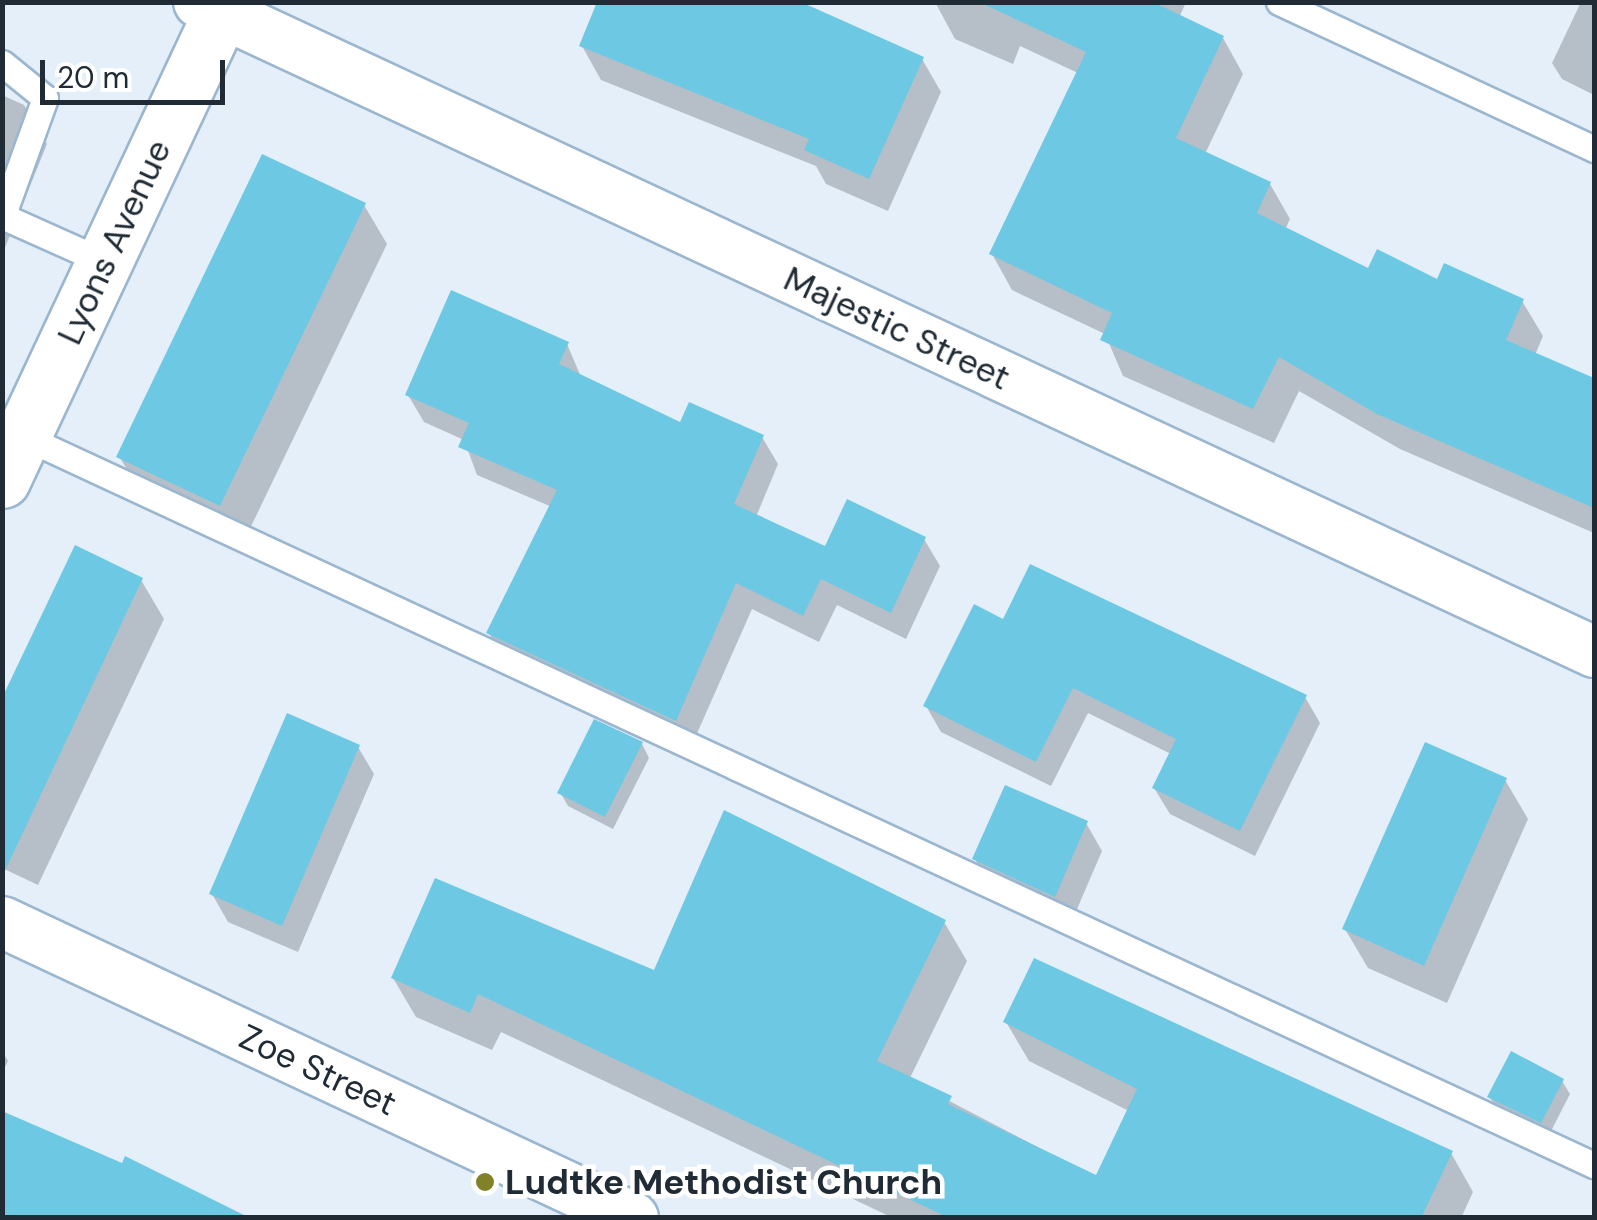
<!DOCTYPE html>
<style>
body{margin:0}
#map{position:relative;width:1597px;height:1220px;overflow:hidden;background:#e4effa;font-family:"DM Sans",sans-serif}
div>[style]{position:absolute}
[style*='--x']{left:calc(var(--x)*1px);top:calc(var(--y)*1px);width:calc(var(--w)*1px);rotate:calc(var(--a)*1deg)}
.shadow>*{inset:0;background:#0003}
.building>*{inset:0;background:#6cc8e3}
.roads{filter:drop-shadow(2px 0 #9bb6cf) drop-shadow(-2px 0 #9bb6cf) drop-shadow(0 2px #9bb6cf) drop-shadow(0 -2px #9bb6cf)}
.service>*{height:25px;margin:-12.5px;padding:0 12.5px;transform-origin:12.5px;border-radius:12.5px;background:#fff}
.minor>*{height:50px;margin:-25px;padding:0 25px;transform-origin:25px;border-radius:25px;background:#fff}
.tertiary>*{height:55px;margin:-27.5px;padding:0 27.5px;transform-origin:27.5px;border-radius:27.5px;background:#fff}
.dots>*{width:28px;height:28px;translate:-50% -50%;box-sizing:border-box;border:5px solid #fff;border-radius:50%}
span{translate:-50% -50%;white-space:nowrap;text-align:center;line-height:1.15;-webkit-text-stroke:9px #fff;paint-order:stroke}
.street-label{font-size:35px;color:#202b35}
.poi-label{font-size:35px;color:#202b35;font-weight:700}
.left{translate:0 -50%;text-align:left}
.frame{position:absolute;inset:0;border:5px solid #202b35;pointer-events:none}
.scale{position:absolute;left:40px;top:60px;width:185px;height:45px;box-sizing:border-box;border:5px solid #202b35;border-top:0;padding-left:12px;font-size:30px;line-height:35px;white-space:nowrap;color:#202b35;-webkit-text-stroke:8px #fff;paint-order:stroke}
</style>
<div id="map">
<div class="shadow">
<i style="clip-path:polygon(935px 2px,1186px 2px,1179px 18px,1223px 38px,1243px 74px,1205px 154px,1270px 184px,1290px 219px,1285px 230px,1369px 271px,1522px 301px,1543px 336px,1535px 355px,1594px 381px,1594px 533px,1400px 449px,1299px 391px,1274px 443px,1123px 376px,1105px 334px,1012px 290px,992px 254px,1078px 73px,1020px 46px,1013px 64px,955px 39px)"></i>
<i style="clip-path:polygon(1581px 2px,1594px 2px,1594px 95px,1562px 79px,1552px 63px)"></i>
<i style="clip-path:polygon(582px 46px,922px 59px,941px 92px,888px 211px,826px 184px,816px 166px,601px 80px)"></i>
<i style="clip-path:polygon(2px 95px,24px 105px,47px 144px,2px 255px)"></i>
<i style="clip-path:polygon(364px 205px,387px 244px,243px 543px,142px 495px,119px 456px)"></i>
<i style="clip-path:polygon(567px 344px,581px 377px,681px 426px,762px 437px,778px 464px,756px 517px,826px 550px,924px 539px,940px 566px,906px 639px,837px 605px,819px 642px,752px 609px,691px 747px,505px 661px,489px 633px,552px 507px,477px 475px,464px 440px,424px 422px,408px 395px)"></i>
<i style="clip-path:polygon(141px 580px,164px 619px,38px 885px,2px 868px)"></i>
<i style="clip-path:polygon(1005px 622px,1305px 697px,1320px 723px,1255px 856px,1170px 814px,1154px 788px,1171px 754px,1088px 713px,1051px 786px,941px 732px,926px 706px)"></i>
<i style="clip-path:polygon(642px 744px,649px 758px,613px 829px,568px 806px,560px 792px)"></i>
<i style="clip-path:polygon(358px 747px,374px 774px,298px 952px,228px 922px,212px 894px)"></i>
<i style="clip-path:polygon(1505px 780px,1528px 819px,1447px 1003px,1368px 968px,1345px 929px)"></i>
<i style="clip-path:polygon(1086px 823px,1102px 851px,1071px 923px,991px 886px,975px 859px)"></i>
<i style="clip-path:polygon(944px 922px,967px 961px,909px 1080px,1097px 1178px,1129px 1111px,1029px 1061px,1006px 1022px,1451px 1153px,1473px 1192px,1461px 1218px,893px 1218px,501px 1032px,492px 1050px,416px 1017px,393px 978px,655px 974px)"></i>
<i style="clip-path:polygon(2px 1051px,8px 1061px,2px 1073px)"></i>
<i style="clip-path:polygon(1562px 1081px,1570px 1094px,1549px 1135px,1497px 1111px,1490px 1097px)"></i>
</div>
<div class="building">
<i style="clip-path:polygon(597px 2px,801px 2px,924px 57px,869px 179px,804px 150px,809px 139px,579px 46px)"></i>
<i style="clip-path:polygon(979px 2px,1153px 2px,1224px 36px,1176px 138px,1271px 182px,1257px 213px,1368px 268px,1377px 249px,1437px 279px,1444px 263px,1524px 299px,1506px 340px,1594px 378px,1594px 508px,1377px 414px,1279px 357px,1253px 409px,1100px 340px,1112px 313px,989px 254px,1086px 52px)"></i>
<i style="clip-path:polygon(262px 154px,366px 203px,220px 506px,116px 457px)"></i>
<i style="clip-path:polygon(451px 290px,569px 342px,559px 364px,680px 422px,689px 402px,764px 435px,734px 504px,825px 546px,847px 499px,926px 537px,891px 613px,821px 579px,803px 616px,736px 583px,676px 721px,486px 633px,557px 490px,458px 447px,469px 423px,405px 395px)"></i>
<i style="clip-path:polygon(75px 545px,143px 578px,2px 877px,2px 698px)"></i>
<i style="clip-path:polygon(1030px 564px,1307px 695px,1240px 831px,1152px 788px,1176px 739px,1073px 688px,1036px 762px,923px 706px,974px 604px,1003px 619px)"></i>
<i style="clip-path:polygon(287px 713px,360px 745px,282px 926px,209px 894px)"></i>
<i style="clip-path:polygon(594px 719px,643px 742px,605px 817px,557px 793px)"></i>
<i style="clip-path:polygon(1425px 742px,1507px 778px,1424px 966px,1342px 929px)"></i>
<i style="clip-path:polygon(1005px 785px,1088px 821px,1055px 897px,972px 859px)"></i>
<i style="clip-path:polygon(724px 810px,946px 920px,877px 1061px,952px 1096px,948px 1104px,1096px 1175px,1137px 1089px,1003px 1022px,1034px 958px,1453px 1151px,1421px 1218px,949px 1218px,478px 994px,470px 1013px,391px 978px,435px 878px,654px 970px)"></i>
<i style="clip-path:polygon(1511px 1051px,1564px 1079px,1541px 1123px,1487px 1097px)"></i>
<i style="clip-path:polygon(2px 1111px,122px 1163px,125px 1156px,250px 1218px,2px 1218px)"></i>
</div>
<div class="roads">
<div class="service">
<i style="--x:1279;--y:2;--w:348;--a:25"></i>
<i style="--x:2;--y:63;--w:55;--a:39.1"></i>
<i style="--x:45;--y:98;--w:123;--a:109.9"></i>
<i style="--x:2;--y:216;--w:113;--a:24.1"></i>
<i style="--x:16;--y:433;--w:1740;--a:24.89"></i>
</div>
<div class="minor">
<i style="--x:199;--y:2;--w:1539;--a:24.98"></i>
<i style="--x:2;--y:922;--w:697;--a:25.13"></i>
</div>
<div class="tertiary">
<i style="--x:2;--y:480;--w:528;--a:-64.89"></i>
</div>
</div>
<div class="dots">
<i style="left:485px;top:1182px;background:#81812a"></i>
</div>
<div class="street-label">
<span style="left:114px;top:242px;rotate:-65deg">Lyons Avenue</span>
<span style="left:897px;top:328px;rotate:25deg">Majestic Street</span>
<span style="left:318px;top:1070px;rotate:25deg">Zoe Street</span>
</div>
<div class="poi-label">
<span class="left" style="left:505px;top:1182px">Ludtke Methodist Church</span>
</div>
<div class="frame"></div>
<div class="scale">20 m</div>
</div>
